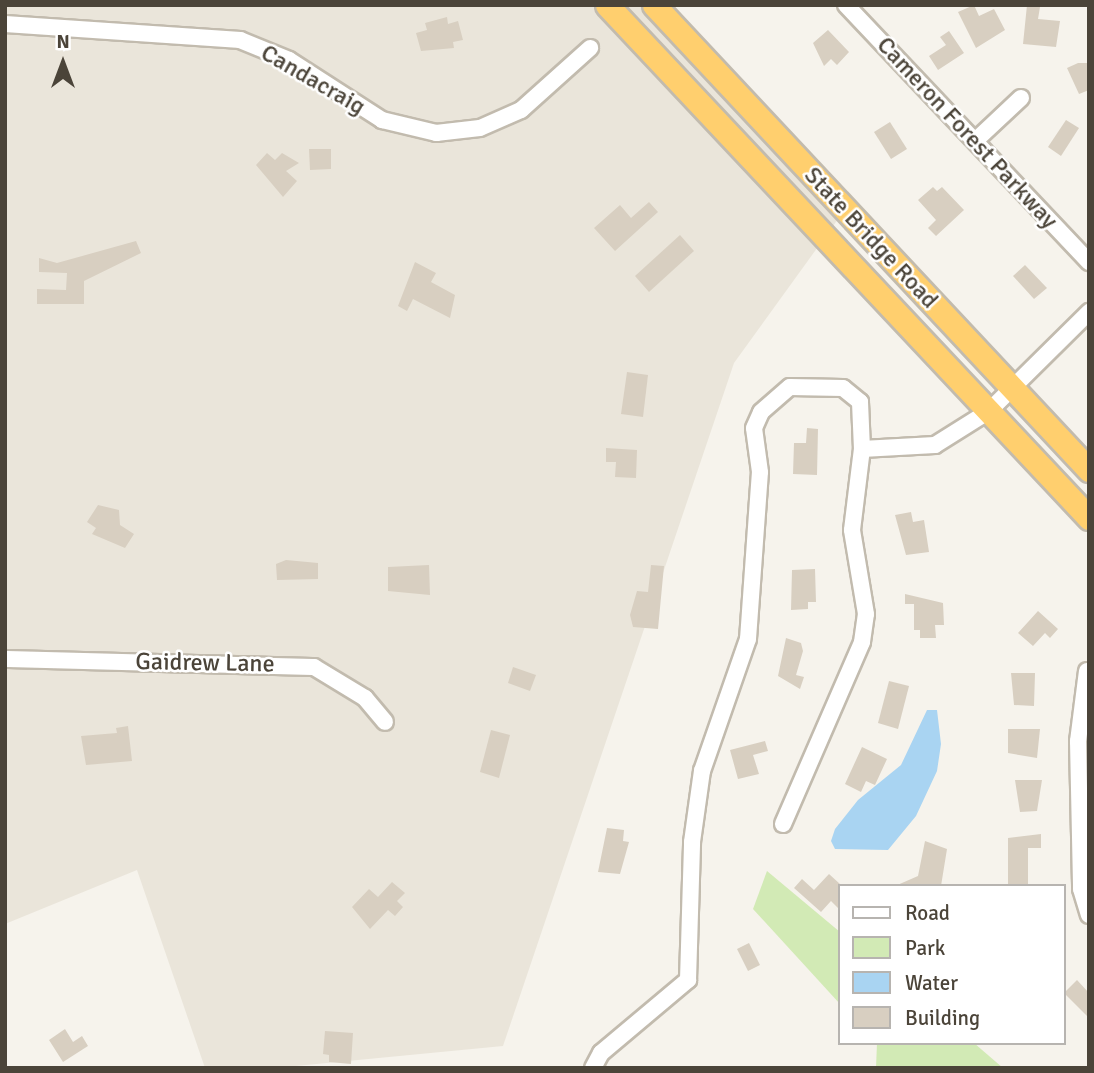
<!DOCTYPE html>
<style>
body{margin:0}
#map{position:relative;width:1094px;height:1073px;overflow:hidden;background:#f6f3ec;font-family:Signika,sans-serif}
div>[style]{position:absolute}
[style*='--x']{left:calc(var(--x)*1px);top:calc(var(--y)*1px);width:calc(var(--w)*1px);rotate:calc(var(--a)*1deg)}
.residential>*{inset:0;background:#eae5da}
.green>*{inset:0;background:#d2eab5}
.water>*{inset:0;background:#a9d4f2}
.building>*{inset:0;background:#d8cfc1}
.roads{filter:drop-shadow(2px 0 #c2bbae) drop-shadow(-2px 0 #c2bbae) drop-shadow(0 2px #c2bbae) drop-shadow(0 -2px #c2bbae)}
.minor>*{height:16px;margin:-8px;padding:0 8px;transform-origin:8px;border-radius:8px;background:#fff}
.highway>*{height:23px;margin:-11.5px;padding:0 11.5px;transform-origin:11.5px;border-radius:11.5px;background:#ffcf6e}
span{translate:-50% -50%;white-space:nowrap;text-align:center;line-height:1.15;-webkit-text-stroke:5px #fff;paint-order:stroke}
.street-label{font-size:24px;color:#4b4439}
.frame{position:absolute;inset:0;border:7px solid #4b4439;pointer-events:none}
.legend{position:absolute;left:838px;top:884px;width:228px;height:161px;box-sizing:border-box;background:#fff;border:2px solid #b7b4b0;margin:0;padding:9px 12px;list-style:none;font-size:21px;color:#4b4439}
.legend li{display:flex;align-items:center;gap:14px;height:35px}
.legend b{width:35px;border:2px solid #b7b4b0}
.north{position:absolute;left:28px;top:28px;width:70px;height:70px;-webkit-text-stroke:5px #fff;paint-order:stroke;rotate:0deg;font-size:19px;font-weight:700;line-height:28px;text-align:center;color:#4b4439}
.north::after{content:'';display:block;margin:auto;width:24px;height:32px;background:#4b4439;clip-path:polygon(50% 0,100% 100%,50% 72%,0 100%)}
</style>
<div id="map">
<div class="residential">
<i style="clip-path:polygon(5px 5px,642px 5px,841px 215px,734px 363px,503px 1046px,275px 1068px,205px 1068px,137px 870px,5px 924px)"></i>
</div>
<div class="green">
<i style="clip-path:polygon(767px 871px,840px 932px,840px 1004px,753px 909px)"></i>
<i style="clip-path:polygon(877px 1043px,974px 1043px,1003px 1068px,876px 1068px)"></i>
</div>
<div class="water">
<i style="clip-path:polygon(927px 710px,937px 710px,941px 744px,937px 771px,916px 816px,888px 850px,835px 849px,831px 841px,835px 829px,858px 800px,901px 765px)"></i>
</div>
<div class="building">
<i style="clip-path:polygon(974px 5px,979px 16px,994px 9px,1005px 30px,976px 48px,958px 12px)"></i>
<i style="clip-path:polygon(1027px 5px,1040px 7px,1038px 19px,1060px 21px,1056px 47px,1023px 44px)"></i>
<i style="clip-path:polygon(447px 17px,448px 24px,458px 21px,463px 40px,453px 42px,454px 48px,421px 51px,416px 33px,427px 30px,425px 23px)"></i>
<i style="clip-path:polygon(828px 30px,849px 52px,837px 65px,831px 59px,824px 66px,813px 43px)"></i>
<i style="clip-path:polygon(949px 31px,964px 53px,938px 70px,929px 56px,946px 45px,940px 37px)"></i>
<i style="clip-path:polygon(1078px 63px,1089px 63px,1089px 90px,1079px 94px,1067px 68px)"></i>
<i style="clip-path:polygon(1066px 120px,1079px 128px,1061px 156px,1048px 147px)"></i>
<i style="clip-path:polygon(890px 122px,907px 149px,891px 159px,874px 132px)"></i>
<i style="clip-path:polygon(309px 149px,331px 149px,331px 169px,310px 170px)"></i>
<i style="clip-path:polygon(267px 153px,275px 160px,282px 153px,299px 163px,286px 171px,297px 181px,283px 197px,256px 165px)"></i>
<i style="clip-path:polygon(933px 187px,937px 191px,942px 187px,964px 210px,936px 236px,928px 228px,936px 220px,918px 200px)"></i>
<i style="clip-path:polygon(649px 202px,658px 212px,615px 251px,594px 228px,620px 205px,631px 218px)"></i>
<i style="clip-path:polygon(680px 235px,694px 251px,649px 292px,635px 276px)"></i>
<i style="clip-path:polygon(136px 241px,141px 253px,84px 281px,84px 304px,37px 304px,37px 289px,66px 290px,67px 273px,39px 272px,39px 258px,57px 263px)"></i>
<i style="clip-path:polygon(415px 262px,436px 273px,431px 282px,455px 295px,450px 318px,413px 299px,407px 311px,398px 306px)"></i>
<i style="clip-path:polygon(1025px 265px,1047px 288px,1034px 299px,1013px 276px)"></i>
<i style="clip-path:polygon(627px 372px,648px 375px,643px 417px,621px 414px)"></i>
<i style="clip-path:polygon(807px 428px,818px 429px,817px 475px,793px 474px,794px 443px,806px 443px)"></i>
<i style="clip-path:polygon(606px 448px,637px 450px,636px 478px,615px 477px,616px 462px,606px 462px)"></i>
<i style="clip-path:polygon(98px 505px,119px 510px,120px 525px,134px 534px,125px 548px,92px 534px,96px 528px,87px 522px)"></i>
<i style="clip-path:polygon(911px 512px,913px 522px,924px 520px,929px 552px,906px 555px,895px 515px)"></i>
<i style="clip-path:polygon(286px 560px,318px 563px,318px 579px,277px 580px,276px 564px)"></i>
<i style="clip-path:polygon(429px 565px,430px 595px,388px 591px,388px 567px)"></i>
<i style="clip-path:polygon(651px 565px,664px 566px,658px 629px,633px 627px,630px 615px,637px 591px,648px 592px)"></i>
<i style="clip-path:polygon(815px 569px,816px 602px,808px 602px,808px 609px,791px 610px,792px 570px)"></i>
<i style="clip-path:polygon(905px 594px,943px 603px,944px 625px,935px 625px,936px 638px,920px 638px,920px 630px,914px 630px,914px 604px,905px 604px)"></i>
<i style="clip-path:polygon(1038px 611px,1058px 629px,1050px 638px,1045px 633px,1033px 646px,1018px 633px)"></i>
<i style="clip-path:polygon(786px 638px,801px 643px,803px 651px,796px 675px,804px 677px,800px 689px,778px 676px)"></i>
<i style="clip-path:polygon(513px 667px,536px 675px,530px 691px,508px 683px)"></i>
<i style="clip-path:polygon(1011px 673px,1035px 673px,1034px 706px,1014px 705px)"></i>
<i style="clip-path:polygon(889px 681px,909px 686px,898px 729px,878px 723px)"></i>
<i style="clip-path:polygon(128px 726px,132px 761px,86px 765px,81px 736px,117px 733px,116px 728px)"></i>
<i style="clip-path:polygon(1008px 729px,1040px 729px,1037px 758px,1008px 753px)"></i>
<i style="clip-path:polygon(491px 730px,510px 735px,499px 778px,480px 772px)"></i>
<i style="clip-path:polygon(765px 741px,768px 751px,753px 755px,759px 774px,738px 779px,730px 750px)"></i>
<i style="clip-path:polygon(862px 747px,887px 759px,875px 785px,866px 781px,861px 792px,845px 784px)"></i>
<i style="clip-path:polygon(1015px 780px,1042px 780px,1037px 811px,1020px 812px)"></i>
<i style="clip-path:polygon(607px 828px,624px 830px,623px 841px,629px 842px,620px 874px,598px 872px)"></i>
<i style="clip-path:polygon(1041px 834px,1041px 848px,1028px 848px,1028px 886px,1008px 886px,1008px 838px)"></i>
<i style="clip-path:polygon(925px 841px,947px 849px,941px 886px,895px 886px,918px 876px)"></i>
<i style="clip-path:polygon(829px 874px,840px 884px,840px 910px,831px 901px,821px 912px,794px 888px,802px 879px,814px 890px)"></i>
<i style="clip-path:polygon(392px 882px,405px 893px,397px 901px,403px 907px,395px 916px,388px 910px,370px 929px,352px 907px,369px 889px,378px 897px)"></i>
<i style="clip-path:polygon(749px 943px,760px 965px,748px 971px,737px 949px)"></i>
<i style="clip-path:polygon(1077px 980px,1089px 993px,1089px 1018px,1064px 993px)"></i>
<i style="clip-path:polygon(65px 1029px,73px 1042px,82px 1036px,88px 1046px,63px 1062px,49px 1040px)"></i>
<i style="clip-path:polygon(325px 1031px,353px 1033px,351px 1064px,329px 1062px,329px 1055px,323px 1054px)"></i>
</div>
<div class="roads">
<div class="minor">
<i style="--x:846;--y:5;--w:354;--a:46.6"></i>
<i style="--x:5;--y:24;--w:236;--a:3.9"></i>
<i style="--x:240;--y:40;--w:53;--a:22.2"></i>
<i style="--x:289;--y:60;--w:111;--a:32.8"></i>
<i style="--x:382;--y:120;--w:56;--a:13.5"></i>
<i style="--x:436;--y:133;--w:44;--a:-6.5"></i>
<i style="--x:480;--y:128;--w:45;--a:-23.7"></i>
<i style="--x:521;--y:110;--w:93;--a:-41.9"></i>
<i style="--x:975;--y:141;--w:63;--a:-43.1"></i>
<i style="--x:5;--y:659;--w:309;--a:1.5"></i>
<i style="--x:314;--y:667;--w:60;--a:31.3"></i>
<i style="--x:365;--y:698;--w:31;--a:50"></i>
<i style="--x:1087;--y:671;--w:71;--a:97.3"></i>
<i style="--x:1078;--y:741;--w:148;--a:88.8"></i>
<i style="--x:1081;--y:889;--w:27;--a:73"></i>
<i style="--x:783;--y:824;--w:198;--a:-66.5"></i>
<i style="--x:862;--y:642;--w:28;--a:-82"></i>
<i style="--x:866;--y:614;--w:85;--a:-99.5"></i>
<i style="--x:852;--y:530;--w:82;--a:-83"></i>
<i style="--x:593;--y:1068;--w:17;--a:-62"></i>
<i style="--x:601;--y:1053;--w:114;--a:-40"></i>
<i style="--x:688;--y:980;--w:138;--a:-88.3"></i>
<i style="--x:692;--y:842;--w:72;--a:-82"></i>
<i style="--x:702;--y:771;--w:140;--a:-70.8"></i>
<i style="--x:748;--y:639;--w:167;--a:-85.9"></i>
<i style="--x:760;--y:472;--w:44;--a:-97.8"></i>
<i style="--x:754;--y:428;--w:17;--a:-66"></i>
<i style="--x:761;--y:412;--w:38;--a:-41"></i>
<i style="--x:790;--y:387;--w:53;--a:1.1"></i>
<i style="--x:843;--y:388;--w:22;--a:39"></i>
<i style="--x:860;--y:402;--w:47;--a:87.6"></i>
<i style="--x:862;--y:449;--w:73;--a:-3.1"></i>
<i style="--x:935;--y:445;--w:64;--a:-32.2"></i>
<i style="--x:989;--y:411;--w:141;--a:-44.7"></i>
</div>
<div class="highway">
<i style="--x:607;--y:5;--w:704;--a:46.78"></i>
<i style="--x:654;--y:5;--w:637;--a:46.91"></i>
</div>
</div>
<div class="street-label">
<span style="left:313px;top:80px;rotate:30deg">Candacraig</span>
<span style="left:967px;top:133px;rotate:47deg">Cameron Forest Parkway</span>
<span style="left:871px;top:238px;rotate:47deg">State Bridge Road</span>
<span style="left:205px;top:663px;rotate:1deg">Gaidrew Lane</span>
</div>
<div class="frame"></div>
<ul class="legend">
<li><b style="height:9px;background:#fff"></b>Road</li>
<li><b style="height:19px;background:#d2eab5"></b>Park</li>
<li><b style="height:19px;background:#a9d4f2"></b>Water</li>
<li><b style="height:19px;background:#d8cfc1"></b>Building</li>
</ul>
<div class="north">N</div>
</div>
